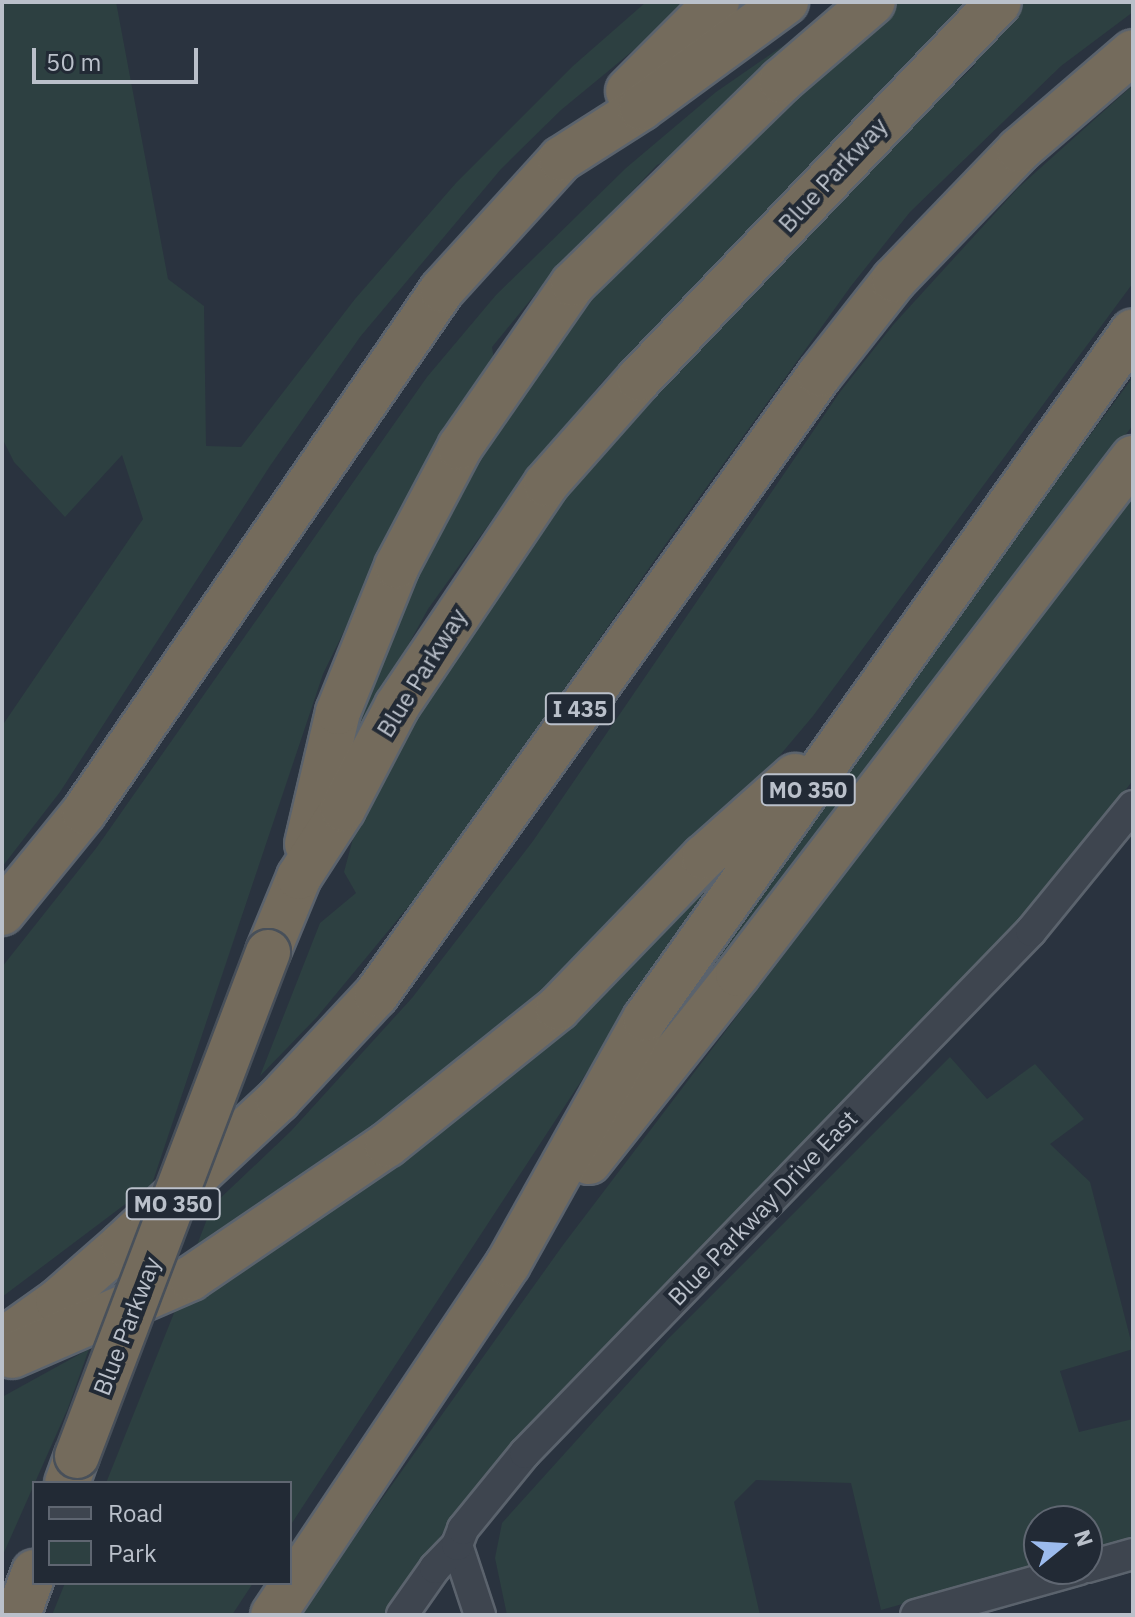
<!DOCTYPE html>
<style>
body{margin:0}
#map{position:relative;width:1135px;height:1617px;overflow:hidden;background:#2a333f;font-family:"IBM Plex Sans",sans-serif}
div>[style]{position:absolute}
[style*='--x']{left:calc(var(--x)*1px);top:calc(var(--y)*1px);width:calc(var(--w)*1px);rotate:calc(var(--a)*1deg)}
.green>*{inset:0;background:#2d4041}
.roads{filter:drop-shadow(2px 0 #5b636d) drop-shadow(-2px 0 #5b636d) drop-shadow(0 2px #5b636d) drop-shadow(0 -2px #5b636d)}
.minor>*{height:30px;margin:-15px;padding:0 15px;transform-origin:15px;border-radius:15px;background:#3e454f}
.highway>*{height:44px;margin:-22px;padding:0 22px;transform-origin:22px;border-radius:22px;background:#746b5c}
.bridges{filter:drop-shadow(2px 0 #48505a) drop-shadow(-2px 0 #48505a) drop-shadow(0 2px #48505a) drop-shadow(0 -2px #48505a)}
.highway-bridge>*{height:44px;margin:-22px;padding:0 22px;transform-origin:22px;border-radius:22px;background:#746b5c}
span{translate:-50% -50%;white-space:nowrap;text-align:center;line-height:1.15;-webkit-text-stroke:8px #222a35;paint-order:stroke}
.shield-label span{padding:2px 6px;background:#222a35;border:2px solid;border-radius:6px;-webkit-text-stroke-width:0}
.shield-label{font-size:22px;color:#bac0ca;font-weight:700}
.street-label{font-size:24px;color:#bac0ca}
.frame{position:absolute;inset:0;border:4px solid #bac0ca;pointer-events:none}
.legend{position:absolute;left:32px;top:1481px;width:260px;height:104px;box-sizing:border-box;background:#222a35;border:2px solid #5f6671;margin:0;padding:10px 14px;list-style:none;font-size:24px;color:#bac0ca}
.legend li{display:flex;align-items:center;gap:16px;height:40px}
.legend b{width:40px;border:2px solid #5f6671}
.north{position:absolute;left:1023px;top:1505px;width:80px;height:80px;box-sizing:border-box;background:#222a35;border:2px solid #5f6671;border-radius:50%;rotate:72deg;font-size:22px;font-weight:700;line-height:32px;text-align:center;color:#bac0ca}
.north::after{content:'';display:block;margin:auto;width:28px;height:36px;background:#9cbbed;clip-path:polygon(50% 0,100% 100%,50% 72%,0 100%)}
.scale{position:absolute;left:32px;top:48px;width:166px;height:36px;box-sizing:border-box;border:4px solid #bac0ca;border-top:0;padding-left:10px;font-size:24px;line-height:28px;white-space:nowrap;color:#bac0ca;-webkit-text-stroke:6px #222a35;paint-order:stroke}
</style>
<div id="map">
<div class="green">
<i style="clip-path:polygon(2px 2px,116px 2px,168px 279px,204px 306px,206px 446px,241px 447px,355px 299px,456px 183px,573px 66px,646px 2px,692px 2px,561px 110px,501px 169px,360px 337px,270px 466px,60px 792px,2px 867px,2px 726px,143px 519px,122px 455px,65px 517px,14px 462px,2px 438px)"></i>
<i style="clip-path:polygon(896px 2px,1133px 2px,1133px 12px,1061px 66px,910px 212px,851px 286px,670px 538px,432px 878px,317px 1017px,260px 1076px,320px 923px,356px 893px,344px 872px,359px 816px,423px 693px,540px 519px,808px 223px,975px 65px,928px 55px,604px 380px,520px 481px,428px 609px,340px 769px,383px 635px,478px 453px,577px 314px,630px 254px,868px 21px)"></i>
<i style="clip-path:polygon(784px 45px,671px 158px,657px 165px,537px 292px,492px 347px,494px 359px,429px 458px,323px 674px,152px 1184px,2px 1297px,2px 967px,97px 847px,427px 377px,496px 295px,626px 168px,716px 92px)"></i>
<i style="clip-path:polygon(1133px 85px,1133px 283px,813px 716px,754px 786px,548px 993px,361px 1142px,194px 1253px,212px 1206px,291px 1131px,412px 998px,533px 841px,840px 392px,893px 325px,1018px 188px)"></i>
<i style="clip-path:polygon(1133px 377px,1133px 425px,641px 1077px,660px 1028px,898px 695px)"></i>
<i style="clip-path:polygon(1133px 495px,1133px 780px,1090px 838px,1015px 926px,500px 1459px,466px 1498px,388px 1615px,299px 1615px,563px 1245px)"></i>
<i style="clip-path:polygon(714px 878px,290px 1526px,290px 1483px,106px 1483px,178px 1303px)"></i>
<i style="clip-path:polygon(950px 1057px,987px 1099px,1035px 1064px,1084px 1119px,1050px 1144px,1090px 1182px,1133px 1349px,1060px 1371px,1079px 1432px,1133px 1419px,1133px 1541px,1087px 1553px,1087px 1521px,1039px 1521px,1039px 1566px,881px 1610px,851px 1483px,756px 1480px,734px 1502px,760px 1615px,507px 1615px,495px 1558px,502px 1523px,668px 1339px)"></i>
<i style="clip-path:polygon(89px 1349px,68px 1408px,2px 1557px,2px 1397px)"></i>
<i style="clip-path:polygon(65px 1583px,253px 1583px,232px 1615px,52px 1615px)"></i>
</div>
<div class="roads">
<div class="minor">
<i style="--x:457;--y:1545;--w:74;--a:71.8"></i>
<i style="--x:1087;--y:1567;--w:48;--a:-15.8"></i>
<i style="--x:402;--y:1615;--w:57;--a:-54.9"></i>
<i style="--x:435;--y:1568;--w:32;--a:-46"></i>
<i style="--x:457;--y:1545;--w:17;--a:-69"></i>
<i style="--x:463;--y:1529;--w:98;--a:-50.8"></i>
<i style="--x:525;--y:1453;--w:727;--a:-45.89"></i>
<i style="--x:1031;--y:931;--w:161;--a:-50.8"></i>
<i style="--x:916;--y:1615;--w:170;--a:-15.7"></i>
</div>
<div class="highway">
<i style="--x:628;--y:91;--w:126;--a:-45"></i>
<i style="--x:307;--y:844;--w:136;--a:-76.8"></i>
<i style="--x:338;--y:712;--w:157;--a:-68"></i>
<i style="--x:397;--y:566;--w:135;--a:-62.1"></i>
<i style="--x:460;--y:447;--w:198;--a:-55.3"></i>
<i style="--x:573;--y:284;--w:291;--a:-44.3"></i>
<i style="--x:781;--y:81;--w:121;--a:-40.7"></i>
<i style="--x:2;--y:913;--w:130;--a:-50.9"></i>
<i style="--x:84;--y:812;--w:633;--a:-55.56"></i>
<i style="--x:442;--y:290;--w:177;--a:-47.7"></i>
<i style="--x:561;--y:159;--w:95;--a:-32.5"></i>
<i style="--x:641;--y:108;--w:180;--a:-36.2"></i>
<i style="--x:268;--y:952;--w:81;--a:-67.5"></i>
<i style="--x:299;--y:877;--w:81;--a:-57.1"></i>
<i style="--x:343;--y:809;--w:116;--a:-62.3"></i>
<i style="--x:397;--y:706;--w:267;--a:-56.1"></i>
<i style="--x:546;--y:484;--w:140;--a:-48.5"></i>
<i style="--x:639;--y:379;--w:521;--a:-46.32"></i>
<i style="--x:589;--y:1162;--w:240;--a:-51.6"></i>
<i style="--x:738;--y:974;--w:650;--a:-52.57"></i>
<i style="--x:2;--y:1341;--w:69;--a:-35.5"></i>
<i style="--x:58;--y:1301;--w:86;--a:-41.2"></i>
<i style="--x:123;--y:1244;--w:212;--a:-42.9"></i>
<i style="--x:278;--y:1100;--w:144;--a:-47"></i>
<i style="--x:376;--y:995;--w:763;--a:-54.44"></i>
<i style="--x:820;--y:374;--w:120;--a:-51.8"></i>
<i style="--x:894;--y:280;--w:180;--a:-46.1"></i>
<i style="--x:1019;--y:150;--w:150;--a:-40.7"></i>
<i style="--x:12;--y:1356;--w:195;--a:-23.5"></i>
<i style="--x:191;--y:1278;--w:237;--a:-34.2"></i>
<i style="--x:387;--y:1145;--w:219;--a:-38.7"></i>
<i style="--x:558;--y:1008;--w:210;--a:-46"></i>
<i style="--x:704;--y:857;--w:122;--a:-41.7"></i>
<i style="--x:67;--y:1483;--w:29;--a:-70"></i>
<i style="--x:18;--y:1615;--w:46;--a:-69.6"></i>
<i style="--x:273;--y:1615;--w:422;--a:-56.2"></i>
<i style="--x:508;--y:1264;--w:281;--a:-60.8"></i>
<i style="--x:645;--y:1019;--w:843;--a:-54.65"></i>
</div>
</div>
<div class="bridges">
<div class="highway-bridge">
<i style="--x:77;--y:1456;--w:539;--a:-69.24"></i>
</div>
</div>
<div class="shield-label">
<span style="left:580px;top:709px">I 435</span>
<span style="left:808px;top:790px">MO 350</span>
<span style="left:173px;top:1204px">MO 350</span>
</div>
<div class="street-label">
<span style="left:833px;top:175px;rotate:-47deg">Blue Parkway</span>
<span style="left:422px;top:673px;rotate:-58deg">Blue Parkway</span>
<span style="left:763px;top:1208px;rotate:-46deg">Blue Parkway Drive East</span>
<span style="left:127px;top:1326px;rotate:-69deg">Blue Parkway</span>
</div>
<div class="frame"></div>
<ul class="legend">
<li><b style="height:10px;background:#3e454f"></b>Road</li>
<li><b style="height:22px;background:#2d4041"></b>Park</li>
</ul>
<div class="north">N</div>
<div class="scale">50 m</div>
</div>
